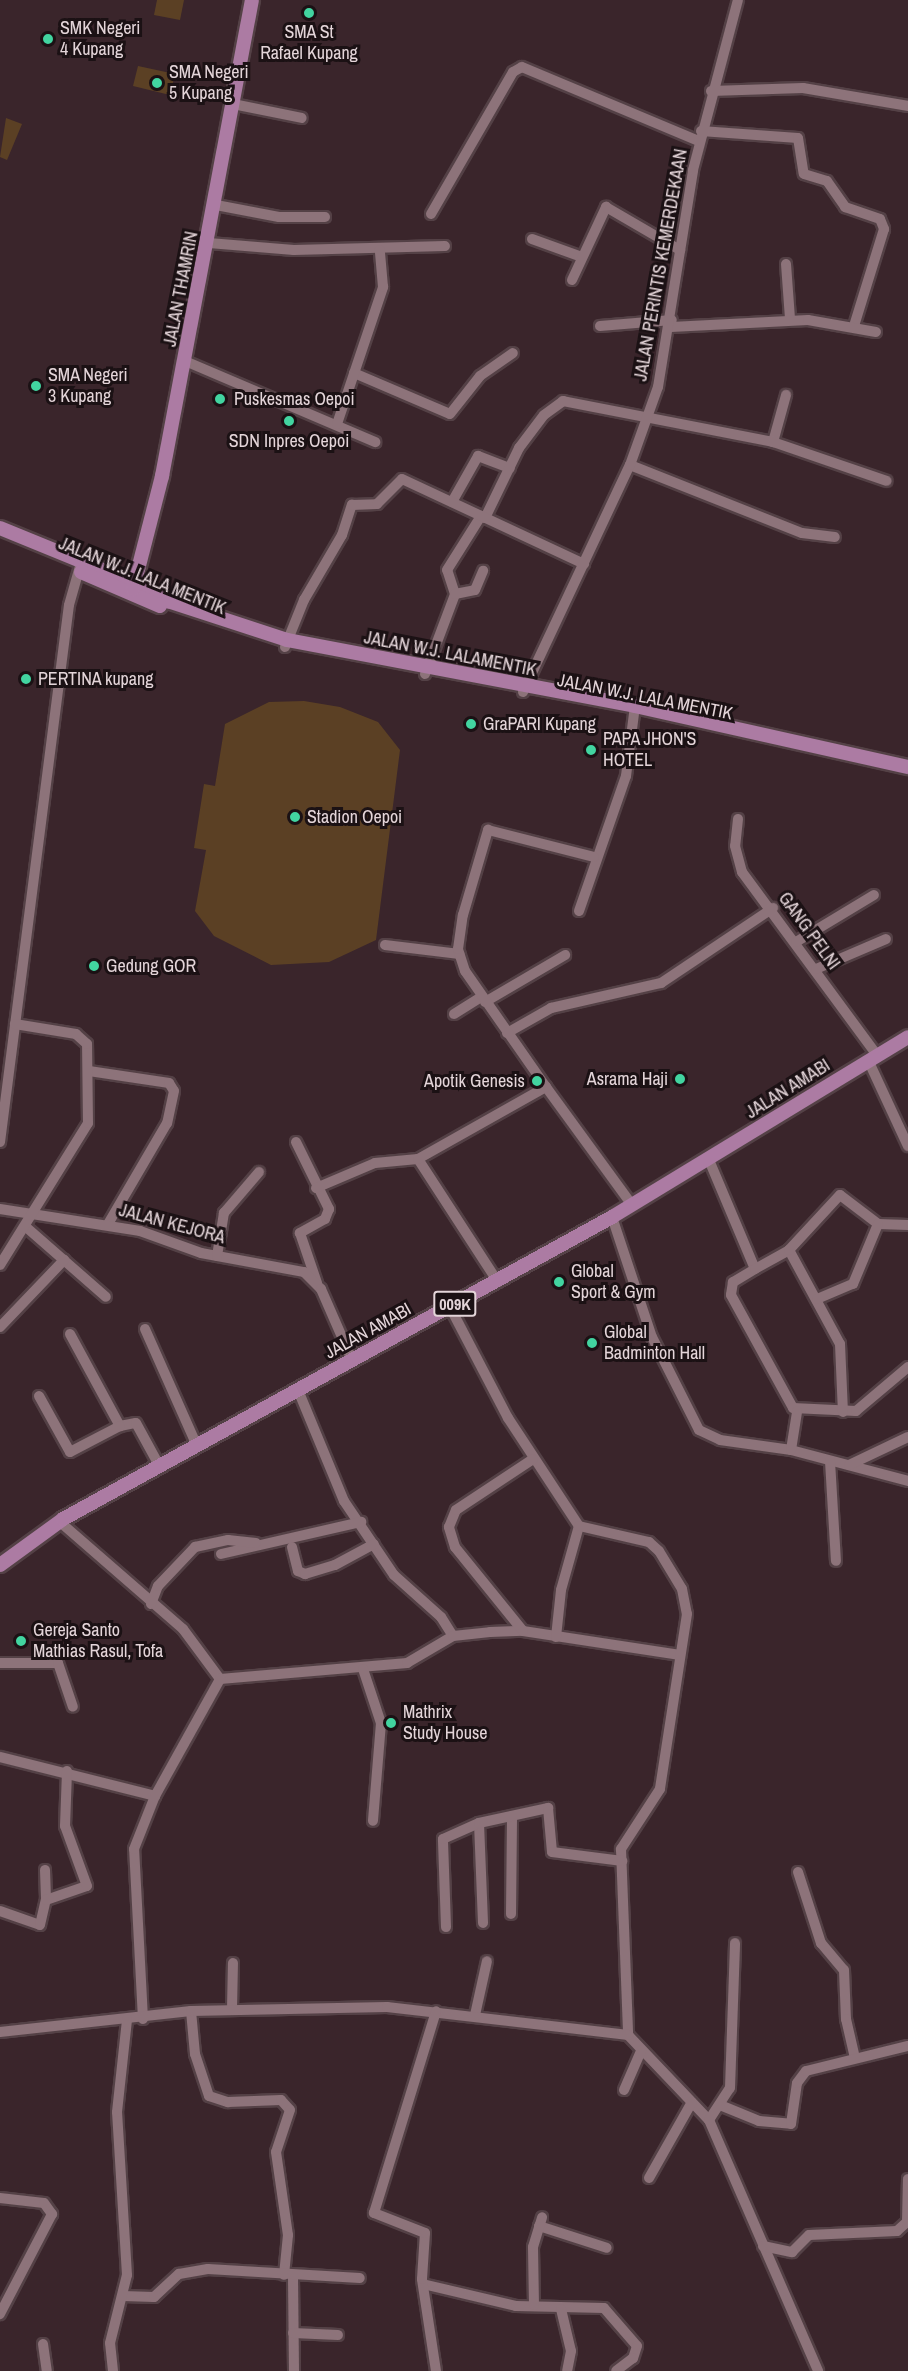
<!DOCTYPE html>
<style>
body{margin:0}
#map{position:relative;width:908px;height:2371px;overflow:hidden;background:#3a252b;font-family:"Archivo Narrow",sans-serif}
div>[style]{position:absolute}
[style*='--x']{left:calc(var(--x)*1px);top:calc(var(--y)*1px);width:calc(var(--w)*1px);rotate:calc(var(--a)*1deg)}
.green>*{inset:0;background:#5b4024}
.roads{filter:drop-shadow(2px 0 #544146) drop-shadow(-2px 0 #544146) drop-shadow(0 2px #544146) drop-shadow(0 -2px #544146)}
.minor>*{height:10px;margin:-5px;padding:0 5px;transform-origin:5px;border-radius:5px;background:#8d737a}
.major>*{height:14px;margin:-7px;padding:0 7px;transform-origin:7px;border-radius:7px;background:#ac7ba3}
.dots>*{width:16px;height:16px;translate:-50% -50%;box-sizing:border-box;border:3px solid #1b1114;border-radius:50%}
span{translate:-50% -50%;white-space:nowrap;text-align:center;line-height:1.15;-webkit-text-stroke:6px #1b1114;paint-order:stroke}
.shield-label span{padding:2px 4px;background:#1b1114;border:2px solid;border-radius:4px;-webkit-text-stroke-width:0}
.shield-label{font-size:16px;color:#e4d5d9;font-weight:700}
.poi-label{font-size:18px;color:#e4d5d9}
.left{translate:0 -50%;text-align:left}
.right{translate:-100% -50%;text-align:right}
.street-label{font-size:18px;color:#e4d5d9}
</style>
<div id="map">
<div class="green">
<i style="clip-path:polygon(157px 0,184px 0,180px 20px,154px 15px)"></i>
<i style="clip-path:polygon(138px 66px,175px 74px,170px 95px,133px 86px)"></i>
<i style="clip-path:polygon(6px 118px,22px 124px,7px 160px,0 157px)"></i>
<i style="clip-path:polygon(304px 701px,340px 707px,378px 722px,400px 750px,376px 940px,329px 962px,271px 965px,214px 936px,195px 911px,206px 850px,194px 848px,204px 784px,215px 786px,225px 724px,269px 702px)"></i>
</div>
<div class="roads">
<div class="minor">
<i style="--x:711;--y:91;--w:92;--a:-1.9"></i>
<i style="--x:803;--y:88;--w:107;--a:9.7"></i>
<i style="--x:233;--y:104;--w:70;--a:11.5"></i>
<i style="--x:701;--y:131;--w:97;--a:4.1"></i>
<i style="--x:798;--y:138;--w:36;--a:81"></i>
<i style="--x:804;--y:174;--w:24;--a:17"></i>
<i style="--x:827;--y:181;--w:32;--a:55"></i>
<i style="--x:845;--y:207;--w:37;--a:19"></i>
<i style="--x:880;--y:219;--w:11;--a:68"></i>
<i style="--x:884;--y:229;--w:102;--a:107.2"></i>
<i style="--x:216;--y:205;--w:64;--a:10.8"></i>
<i style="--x:279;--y:217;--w:46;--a:0"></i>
<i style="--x:431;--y:214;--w:164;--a:-60"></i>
<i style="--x:513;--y:72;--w:10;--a:-29"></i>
<i style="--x:522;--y:67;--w:192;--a:22.7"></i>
<i style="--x:532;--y:239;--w:53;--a:19.8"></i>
<i style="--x:209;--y:243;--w:85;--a:4.7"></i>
<i style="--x:294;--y:250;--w:151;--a:-1.5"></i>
<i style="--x:786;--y:264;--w:55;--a:85.8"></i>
<i style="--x:572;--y:280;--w:81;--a:-65"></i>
<i style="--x:606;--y:207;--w:86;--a:30.2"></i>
<i style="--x:600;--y:326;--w:72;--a:-4.8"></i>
<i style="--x:671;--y:327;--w:137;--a:-2.9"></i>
<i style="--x:808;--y:320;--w:69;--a:10"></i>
<i style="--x:185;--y:361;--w:207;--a:23.1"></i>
<i style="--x:354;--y:373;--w:104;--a:23.1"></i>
<i style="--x:450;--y:414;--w:48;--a:-51.7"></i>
<i style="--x:480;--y:376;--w:40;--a:-34.9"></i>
<i style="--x:337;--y:424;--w:145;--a:-71.4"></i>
<i style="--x:383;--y:287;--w:37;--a:-95"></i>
<i style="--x:773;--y:442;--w:49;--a:-74.5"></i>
<i style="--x:630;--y:465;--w:185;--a:21.6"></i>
<i style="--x:802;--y:533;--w:33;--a:7"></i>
<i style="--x:452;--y:502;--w:53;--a:-60.5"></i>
<i style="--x:478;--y:456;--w:34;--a:21"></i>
<i style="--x:485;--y:518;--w:78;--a:-64.1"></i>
<i style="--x:519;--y:448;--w:41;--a:-52.9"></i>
<i style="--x:544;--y:415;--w:24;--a:-36"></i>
<i style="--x:563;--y:401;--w:214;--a:11"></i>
<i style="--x:773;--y:442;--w:120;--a:18.9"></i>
<i style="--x:455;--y:594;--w:25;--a:-108"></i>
<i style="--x:447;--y:570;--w:64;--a:-57.8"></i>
<i style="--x:285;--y:647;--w:51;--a:-68"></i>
<i style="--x:304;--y:600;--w:75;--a:-59.7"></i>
<i style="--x:342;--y:535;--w:32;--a:-72"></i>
<i style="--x:352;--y:505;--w:25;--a:-2"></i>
<i style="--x:377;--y:504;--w:35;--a:-45"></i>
<i style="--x:402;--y:479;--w:201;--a:25"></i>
<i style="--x:425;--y:674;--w:85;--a:-69.4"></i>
<i style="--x:455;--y:594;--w:20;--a:-11"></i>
<i style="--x:475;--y:590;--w:21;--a:-67"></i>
<i style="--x:523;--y:692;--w:251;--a:-64.8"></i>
<i style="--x:630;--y:465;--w:83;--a:-70.3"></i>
<i style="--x:658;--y:387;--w:220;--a:-80.8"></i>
<i style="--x:693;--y:170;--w:176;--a:-75.2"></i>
<i style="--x:738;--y:819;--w:27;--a:96"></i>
<i style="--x:735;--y:846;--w:27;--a:75"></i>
<i style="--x:742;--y:872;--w:227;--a:53.6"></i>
<i style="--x:579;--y:911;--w:143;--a:-70.8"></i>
<i style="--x:626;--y:776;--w:71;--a:-82.7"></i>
<i style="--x:796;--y:942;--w:91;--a:-31.1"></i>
<i style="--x:385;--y:945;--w:75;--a:6.9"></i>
<i style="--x:816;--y:969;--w:76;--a:-23.2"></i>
<i style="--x:485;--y:1002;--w:93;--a:-30.4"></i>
<i style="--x:454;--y:1014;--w:32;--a:-32"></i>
<i style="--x:507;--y:1033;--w:51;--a:-29.6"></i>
<i style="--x:551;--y:1008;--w:113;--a:-12.8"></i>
<i style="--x:661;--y:983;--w:135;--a:-33.8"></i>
<i style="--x:868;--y:1060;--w:95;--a:65.1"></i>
<i style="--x:89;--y:1071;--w:81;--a:8.5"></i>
<i style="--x:169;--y:1083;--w:9;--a:58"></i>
<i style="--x:174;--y:1091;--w:33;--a:102"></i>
<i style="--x:167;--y:1123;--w:117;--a:120.3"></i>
<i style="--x:546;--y:1087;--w:146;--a:53.9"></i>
<i style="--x:0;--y:1142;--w:541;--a:-82.68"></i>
<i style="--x:69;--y:605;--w:44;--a:-74.1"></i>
<i style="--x:296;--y:1142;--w:75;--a:63.8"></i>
<i style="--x:329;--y:1209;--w:11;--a:112"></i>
<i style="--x:325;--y:1219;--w:29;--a:151"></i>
<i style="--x:300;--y:1233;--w:53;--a:71.2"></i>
<i style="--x:418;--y:1159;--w:147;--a:57"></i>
<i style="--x:709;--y:1160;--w:118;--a:67.1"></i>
<i style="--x:755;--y:1269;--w:26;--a:149"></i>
<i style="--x:733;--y:1282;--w:13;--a:99"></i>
<i style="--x:731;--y:1295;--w:129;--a:61.2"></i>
<i style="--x:793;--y:1408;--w:63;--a:2.7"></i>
<i style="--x:856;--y:1411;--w:68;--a:-40.2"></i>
<i style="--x:316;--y:1188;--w:64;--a:-23"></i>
<i style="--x:375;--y:1163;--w:43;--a:-5.3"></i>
<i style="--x:418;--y:1159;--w:147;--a:-29.4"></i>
<i style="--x:546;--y:1087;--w:141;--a:-124.9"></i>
<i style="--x:465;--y:971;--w:23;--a:-108"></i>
<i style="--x:458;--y:949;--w:34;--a:-82"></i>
<i style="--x:463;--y:915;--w:89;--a:-73.6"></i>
<i style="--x:488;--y:830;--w:109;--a:14.3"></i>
<i style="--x:0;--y:1209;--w:142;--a:8.9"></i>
<i style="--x:140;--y:1231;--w:65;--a:19.8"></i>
<i style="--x:201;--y:1253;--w:105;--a:10.5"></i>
<i style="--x:304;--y:1272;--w:24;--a:45"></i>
<i style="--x:321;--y:1289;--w:77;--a:66.4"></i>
<i style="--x:612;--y:1217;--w:126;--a:71.6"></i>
<i style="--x:652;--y:1337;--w:104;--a:63.2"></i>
<i style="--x:699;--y:1430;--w:23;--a:25"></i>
<i style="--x:720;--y:1440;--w:72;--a:8"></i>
<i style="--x:791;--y:1450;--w:121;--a:14.8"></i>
<i style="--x:26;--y:1227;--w:106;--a:41.2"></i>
<i style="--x:789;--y:1250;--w:107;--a:61.5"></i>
<i style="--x:840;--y:1344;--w:68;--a:87.5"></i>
<i style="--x:217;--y:1256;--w:44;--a:-80.8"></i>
<i style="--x:224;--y:1213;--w:54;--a:-49.5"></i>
<i style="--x:0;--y:1265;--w:167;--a:-58.2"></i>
<i style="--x:88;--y:1123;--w:79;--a:-90.7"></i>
<i style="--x:87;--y:1044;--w:15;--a:-138"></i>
<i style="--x:76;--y:1034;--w:62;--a:-170.7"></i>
<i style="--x:755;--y:1269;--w:39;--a:-29"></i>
<i style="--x:789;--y:1250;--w:75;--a:-47.2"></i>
<i style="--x:840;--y:1195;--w:48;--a:37.3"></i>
<i style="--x:878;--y:1224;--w:30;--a:2"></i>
<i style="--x:817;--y:1299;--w:39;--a:-23"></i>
<i style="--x:853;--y:1284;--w:65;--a:-67.4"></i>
<i style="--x:450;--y:1307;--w:125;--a:62.4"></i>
<i style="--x:508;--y:1418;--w:129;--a:56.7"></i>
<i style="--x:0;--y:1327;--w:93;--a:-46.3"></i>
<i style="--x:145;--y:1329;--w:128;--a:66"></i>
<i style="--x:70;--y:1334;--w:105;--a:61.5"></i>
<i style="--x:120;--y:1426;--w:16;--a:-11"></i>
<i style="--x:136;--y:1423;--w:50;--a:61.4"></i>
<i style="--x:298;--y:1390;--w:120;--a:67.5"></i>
<i style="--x:344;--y:1501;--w:89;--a:56"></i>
<i style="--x:394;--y:1575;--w:63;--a:41.8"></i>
<i style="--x:441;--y:1617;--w:22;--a:58"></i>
<i style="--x:39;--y:1396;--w:64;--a:61"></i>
<i style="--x:70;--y:1452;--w:56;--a:-27.5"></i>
<i style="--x:791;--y:1450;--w:39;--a:-81"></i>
<i style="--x:830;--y:1461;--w:100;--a:86.6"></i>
<i style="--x:849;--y:1465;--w:65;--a:-25.4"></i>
<i style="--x:60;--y:1522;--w:163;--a:41"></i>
<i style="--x:183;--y:1629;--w:62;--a:53.5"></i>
<i style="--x:220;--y:1679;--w:188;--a:-4.9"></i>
<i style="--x:407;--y:1663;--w:53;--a:-30.4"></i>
<i style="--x:453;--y:1636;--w:37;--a:-6"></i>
<i style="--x:490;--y:1632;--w:33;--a:-2"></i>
<i style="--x:523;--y:1631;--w:159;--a:8.7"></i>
<i style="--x:292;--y:1547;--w:25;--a:76"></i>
<i style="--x:298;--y:1571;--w:8;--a:23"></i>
<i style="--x:305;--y:1574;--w:31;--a:-17"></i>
<i style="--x:335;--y:1565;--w:44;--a:-28.3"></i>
<i style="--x:221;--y:1554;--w:144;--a:-12.9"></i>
<i style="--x:151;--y:1604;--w:19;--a:-69"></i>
<i style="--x:158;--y:1586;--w:54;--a:-46.5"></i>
<i style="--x:195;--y:1547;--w:34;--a:-12"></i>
<i style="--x:228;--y:1540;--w:28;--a:6"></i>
<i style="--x:523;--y:1631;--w:108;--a:-129"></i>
<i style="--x:455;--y:1547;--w:21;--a:-107"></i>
<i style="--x:449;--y:1527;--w:18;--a:-68"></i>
<i style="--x:456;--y:1510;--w:92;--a:-33.5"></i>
<i style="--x:556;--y:1637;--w:47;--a:-83.9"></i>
<i style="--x:561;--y:1590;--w:66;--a:-74.3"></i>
<i style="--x:579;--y:1526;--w:72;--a:12.9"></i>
<i style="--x:649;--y:1542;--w:13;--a:42"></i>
<i style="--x:659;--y:1551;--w:44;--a:58.8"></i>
<i style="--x:682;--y:1589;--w:25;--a:79"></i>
<i style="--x:687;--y:1614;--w:177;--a:98.8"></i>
<i style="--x:660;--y:1789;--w:72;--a:123"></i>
<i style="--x:621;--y:1849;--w:186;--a:87.8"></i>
<i style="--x:628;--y:2035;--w:117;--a:46.4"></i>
<i style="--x:709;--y:2120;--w:274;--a:66.5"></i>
<i style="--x:0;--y:1663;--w:58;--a:0"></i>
<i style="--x:58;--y:1663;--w:46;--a:71.2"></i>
<i style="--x:363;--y:1669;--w:57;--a:71.6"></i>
<i style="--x:381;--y:1723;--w:98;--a:94.7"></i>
<i style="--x:0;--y:1757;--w:160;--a:14.1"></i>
<i style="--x:479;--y:1823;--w:100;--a:87.7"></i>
<i style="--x:45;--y:1870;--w:30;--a:88"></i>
<i style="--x:798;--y:1872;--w:75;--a:72.1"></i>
<i style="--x:821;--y:1943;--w:35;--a:50"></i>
<i style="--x:844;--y:1970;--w:49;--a:87.7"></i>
<i style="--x:846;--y:2019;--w:39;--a:77"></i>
<i style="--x:0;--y:1911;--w:42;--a:19.3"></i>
<i style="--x:40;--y:1925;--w:26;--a:-77"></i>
<i style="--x:46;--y:1900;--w:43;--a:-18.9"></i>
<i style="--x:87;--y:1886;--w:64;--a:-110.1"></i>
<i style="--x:65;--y:1826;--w:55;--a:-87.9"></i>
<i style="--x:511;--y:1914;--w:98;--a:-89.4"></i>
<i style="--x:446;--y:1927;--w:88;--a:-92"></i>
<i style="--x:443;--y:1839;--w:39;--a:-24"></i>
<i style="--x:479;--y:1823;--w:71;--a:-12.3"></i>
<i style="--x:548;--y:1808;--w:44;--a:84.8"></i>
<i style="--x:552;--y:1852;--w:71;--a:7.3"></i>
<i style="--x:232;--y:2009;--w:46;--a:-88.8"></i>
<i style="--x:191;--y:2011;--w:43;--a:84.7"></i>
<i style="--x:195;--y:2054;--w:44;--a:71.6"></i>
<i style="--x:209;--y:2096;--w:20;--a:18"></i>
<i style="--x:228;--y:2102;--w:53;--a:-2.2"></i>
<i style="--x:281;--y:2100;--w:13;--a:48"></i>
<i style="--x:290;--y:2110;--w:44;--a:108.4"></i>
<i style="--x:276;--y:2152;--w:84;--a:81.8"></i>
<i style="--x:288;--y:2235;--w:40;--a:95.7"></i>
<i style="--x:475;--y:2015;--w:55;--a:-77.5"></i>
<i style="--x:143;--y:2019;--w:170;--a:-93"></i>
<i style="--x:134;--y:1849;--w:57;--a:-68.4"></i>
<i style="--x:155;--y:1796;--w:134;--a:-60.9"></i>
<i style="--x:0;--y:2032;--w:192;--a:-6.3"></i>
<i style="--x:191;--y:2011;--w:196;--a:-1.2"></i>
<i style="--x:387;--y:2007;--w:243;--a:6.6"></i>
<i style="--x:624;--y:2090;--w:43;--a:-66.4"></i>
<i style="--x:720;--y:2105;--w:42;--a:22.3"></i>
<i style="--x:759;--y:2121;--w:32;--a:5"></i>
<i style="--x:791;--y:2124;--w:41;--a:-81.7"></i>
<i style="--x:797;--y:2083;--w:15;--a:-53"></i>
<i style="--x:806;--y:2071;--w:105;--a:-13.8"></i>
<i style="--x:709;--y:2120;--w:38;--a:-57"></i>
<i style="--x:730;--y:2088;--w:145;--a:-88"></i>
<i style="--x:649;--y:2178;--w:87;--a:-60.5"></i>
<i style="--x:0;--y:2198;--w:44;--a:6.5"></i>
<i style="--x:44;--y:2203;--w:14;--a:54"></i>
<i style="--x:52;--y:2214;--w:113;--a:117.5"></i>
<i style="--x:539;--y:2226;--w:71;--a:17.9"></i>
<i style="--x:763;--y:2246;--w:30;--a:12"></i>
<i style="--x:792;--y:2252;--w:24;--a:-45"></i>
<i style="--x:809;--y:2235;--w:88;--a:-2.6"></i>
<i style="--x:897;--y:2231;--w:13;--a:-42"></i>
<i style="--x:907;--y:2222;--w:43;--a:-88.7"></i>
<i style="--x:293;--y:2276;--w:95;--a:89.4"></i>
<i style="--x:427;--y:2285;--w:91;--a:13.3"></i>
<i style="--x:516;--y:2306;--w:88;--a:1.3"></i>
<i style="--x:604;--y:2308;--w:50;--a:49"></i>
<i style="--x:637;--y:2346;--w:13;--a:108"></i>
<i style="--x:633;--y:2358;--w:21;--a:143"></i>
<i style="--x:123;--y:2296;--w:31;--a:2"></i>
<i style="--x:154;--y:2297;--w:34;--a:-43"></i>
<i style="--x:179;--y:2274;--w:29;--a:-10"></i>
<i style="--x:208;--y:2269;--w:152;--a:3.4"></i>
<i style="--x:534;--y:2305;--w:58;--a:-91"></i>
<i style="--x:533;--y:2247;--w:31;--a:-73"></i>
<i style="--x:561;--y:2309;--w:43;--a:76.6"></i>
<i style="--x:571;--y:2351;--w:20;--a:101"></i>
<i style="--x:293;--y:2333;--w:45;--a:2.5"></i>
<i style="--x:43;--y:2344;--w:27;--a:82"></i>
<i style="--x:113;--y:2371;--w:28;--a:-96"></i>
<i style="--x:110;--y:2343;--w:70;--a:-76"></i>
<i style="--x:127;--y:2275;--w:163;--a:-93.5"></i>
<i style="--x:117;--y:2112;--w:93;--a:-83.8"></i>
<i style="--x:436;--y:2371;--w:93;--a:-98.7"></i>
<i style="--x:422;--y:2279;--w:46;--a:-86.3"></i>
<i style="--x:425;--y:2233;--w:55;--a:-158.6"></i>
<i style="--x:374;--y:2213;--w:211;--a:-72.9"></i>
</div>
<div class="major">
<i style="--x:0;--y:528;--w:146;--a:22.2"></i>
<i style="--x:135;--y:583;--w:38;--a:29"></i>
<i style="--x:168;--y:601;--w:125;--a:18.1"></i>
<i style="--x:287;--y:640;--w:354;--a:10.7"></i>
<i style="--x:635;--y:706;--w:280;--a:12.6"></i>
<i style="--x:81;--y:572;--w:86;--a:23.3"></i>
<i style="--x:133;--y:589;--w:117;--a:-75.6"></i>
<i style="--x:162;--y:476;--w:484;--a:-79.3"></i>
<i style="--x:0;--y:1565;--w:78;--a:-36.1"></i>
<i style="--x:63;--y:1519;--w:627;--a:-28.81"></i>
<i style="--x:612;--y:1217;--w:346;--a:-31.3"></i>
</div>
</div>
<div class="dots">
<i style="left:309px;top:13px;background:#42d4a0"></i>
<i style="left:48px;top:39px;background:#42d4a0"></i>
<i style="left:157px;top:83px;background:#42d4a0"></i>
<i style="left:36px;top:386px;background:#42d4a0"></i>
<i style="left:220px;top:399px;background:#42d4a0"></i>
<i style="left:289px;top:421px;background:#42d4a0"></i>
<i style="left:26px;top:679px;background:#42d4a0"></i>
<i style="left:471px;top:724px;background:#42d4a0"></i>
<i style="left:591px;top:750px;background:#42d4a0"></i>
<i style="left:295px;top:817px;background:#42d4a0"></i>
<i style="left:94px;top:966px;background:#42d4a0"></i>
<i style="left:680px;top:1079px;background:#42d4a0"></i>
<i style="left:537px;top:1081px;background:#42d4a0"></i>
<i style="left:559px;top:1282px;background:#42d4a0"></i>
<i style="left:592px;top:1343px;background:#42d4a0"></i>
<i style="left:21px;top:1641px;background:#42d4a0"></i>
<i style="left:391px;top:1723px;background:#42d4a0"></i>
</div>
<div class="shield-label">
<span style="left:455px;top:1304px">009K</span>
</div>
<div class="poi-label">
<span class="left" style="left:60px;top:39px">SMK Negeri<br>4 Kupang</span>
<span style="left:309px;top:43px">SMA St<br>Rafael Kupang</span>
<span class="left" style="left:169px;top:83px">SMA Negeri<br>5 Kupang</span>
<span class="left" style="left:48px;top:386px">SMA Negeri<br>3 Kupang</span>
<span class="left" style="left:234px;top:399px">Puskesmas Oepoi</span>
<span style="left:289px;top:441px">SDN Inpres Oepoi</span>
<span class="left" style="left:38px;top:679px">PERTINA kupang</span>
<span class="left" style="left:483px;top:724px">GraPARI Kupang</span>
<span class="left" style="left:603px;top:750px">PAPA JHON'S<br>HOTEL</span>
<span class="left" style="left:307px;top:817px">Stadion Oepoi</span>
<span class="left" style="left:106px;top:966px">Gedung GOR</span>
<span class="right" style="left:668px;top:1079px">Asrama Haji</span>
<span class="right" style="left:525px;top:1081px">Apotik Genesis</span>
<span class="left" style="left:571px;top:1282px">Global<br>Sport &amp; Gym</span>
<span class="left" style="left:604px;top:1343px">Global<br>Badminton Hall</span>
<span class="left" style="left:33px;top:1641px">Gereja Santo<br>Mathias Rasul, Tofa</span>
<span class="left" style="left:403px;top:1723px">Mathrix<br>Study House</span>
</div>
<div class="street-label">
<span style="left:661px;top:265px;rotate:-80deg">JALAN PERINTIS KEMERDEKAAN</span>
<span style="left:181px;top:289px;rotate:-79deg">JALAN THAMRIN</span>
<span style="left:142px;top:576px;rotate:22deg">JALAN W.J. LALA MENTIK</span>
<span style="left:450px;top:654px;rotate:11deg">JALAN W.J. LALAMENTIK</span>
<span style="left:645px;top:697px;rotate:11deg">JALAN W.J. LALA MENTIK</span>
<span style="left:809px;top:931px;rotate:54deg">GANG PELNI</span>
<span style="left:788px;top:1089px;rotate:-32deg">JALAN AMABI</span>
<span style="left:172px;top:1224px;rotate:15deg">JALAN KEJORA</span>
<span style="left:368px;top:1331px;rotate:-29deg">JALAN AMABI</span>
</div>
</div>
